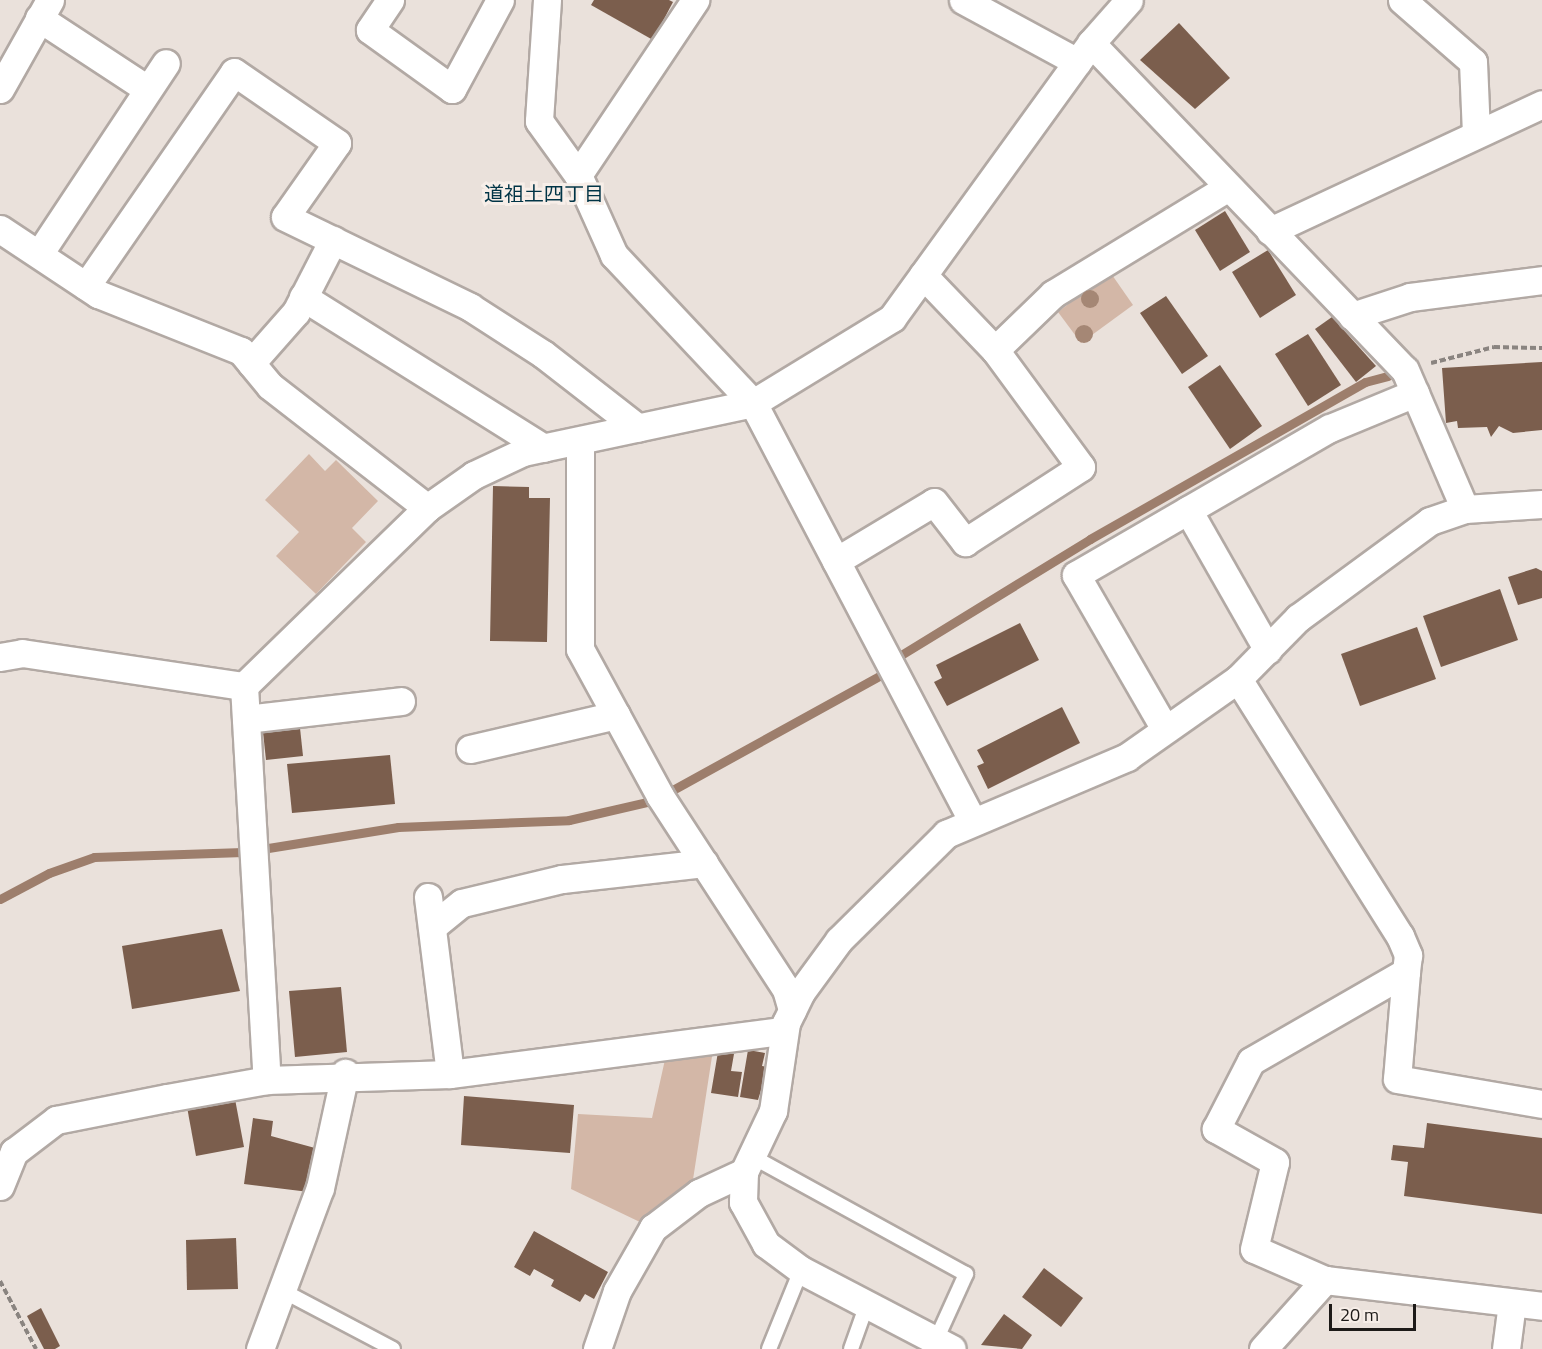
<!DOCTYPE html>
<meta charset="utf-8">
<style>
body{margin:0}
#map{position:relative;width:1542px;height:1349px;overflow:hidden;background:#eae1db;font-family:"Titillium Web","Noto Sans JP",sans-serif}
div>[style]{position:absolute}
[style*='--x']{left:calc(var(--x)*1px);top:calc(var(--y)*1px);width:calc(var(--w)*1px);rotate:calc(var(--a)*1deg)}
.green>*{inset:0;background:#d3b7a7}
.stream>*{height:9px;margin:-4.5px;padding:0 4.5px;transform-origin:4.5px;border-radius:4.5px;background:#9d7e6c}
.building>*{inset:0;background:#7b5e4d}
.path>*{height:4px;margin-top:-2px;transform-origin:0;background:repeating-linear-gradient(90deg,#8a8480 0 6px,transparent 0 9px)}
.roads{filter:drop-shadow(2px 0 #b2a9a4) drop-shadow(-2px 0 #b2a9a4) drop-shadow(0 2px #b2a9a4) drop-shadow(0 -2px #b2a9a4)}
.lane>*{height:14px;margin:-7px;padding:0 7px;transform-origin:7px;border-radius:7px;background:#fff}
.street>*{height:27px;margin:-13.5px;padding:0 13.5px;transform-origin:13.5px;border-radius:13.5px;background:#fff}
.trees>*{width:18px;height:18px;margin:-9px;border-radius:50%;background:#a58775}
span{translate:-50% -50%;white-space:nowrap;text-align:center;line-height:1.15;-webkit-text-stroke:6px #f7eee8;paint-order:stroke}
.neighbourhood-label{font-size:20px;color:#003446}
.scale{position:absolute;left:1329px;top:1304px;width:87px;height:27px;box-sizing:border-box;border:3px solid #1d1a18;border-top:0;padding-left:8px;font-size:18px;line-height:21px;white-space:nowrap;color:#1d1a18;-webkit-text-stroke:4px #f7eee8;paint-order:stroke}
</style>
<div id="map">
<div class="green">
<i style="clip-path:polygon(1110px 272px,1133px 305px,1081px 343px,1058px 312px)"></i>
<i style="clip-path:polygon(309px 454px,325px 471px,336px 460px,378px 501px,352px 528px,366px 542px,316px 594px,276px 556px,299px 532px,265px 500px)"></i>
<i style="clip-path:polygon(713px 1050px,692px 1186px,642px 1223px,571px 1189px,578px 1114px,652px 1118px,666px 1055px)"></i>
</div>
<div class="stream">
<i style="--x:901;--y:655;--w:222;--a:-31.5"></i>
<i style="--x:1090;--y:539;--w:317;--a:-29.7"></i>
<i style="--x:1365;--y:382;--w:24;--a:-15"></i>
<i style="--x:669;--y:792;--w:244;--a:-28.9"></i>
<i style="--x:262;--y:849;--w:138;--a:-9.2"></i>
<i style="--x:398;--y:827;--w:171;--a:-2.3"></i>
<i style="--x:569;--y:820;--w:84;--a:-13"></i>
<i style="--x:0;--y:899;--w:55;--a:-28"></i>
<i style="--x:49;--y:873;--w:48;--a:-19.6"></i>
<i style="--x:94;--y:857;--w:149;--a:-1.9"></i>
</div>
<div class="building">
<i style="clip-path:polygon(594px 0,669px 0,673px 2px,653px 40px,591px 5px)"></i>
<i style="clip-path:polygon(1179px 23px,1230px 78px,1195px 109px,1140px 60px)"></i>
<i style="clip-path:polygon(1225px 211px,1250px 252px,1220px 271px,1195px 230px)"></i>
<i style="clip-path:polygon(1268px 250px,1296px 295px,1260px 318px,1232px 272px)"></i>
<i style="clip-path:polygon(1166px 296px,1208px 356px,1182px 374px,1140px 313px)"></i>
<i style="clip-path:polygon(1332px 317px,1376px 366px,1356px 382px,1315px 329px)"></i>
<i style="clip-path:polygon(1308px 334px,1341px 385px,1308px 406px,1275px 354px)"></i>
<i style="clip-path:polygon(1542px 362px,1542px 430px,1513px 433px,1499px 426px,1491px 437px,1487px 427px,1458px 428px,1457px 421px,1446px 423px,1442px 368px)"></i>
<i style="clip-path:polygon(1220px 365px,1262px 426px,1230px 449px,1188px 387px)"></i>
<i style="clip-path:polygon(493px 486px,529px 487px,529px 498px,550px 498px,547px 642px,490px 641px)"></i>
<i style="clip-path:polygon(1536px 568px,1542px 571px,1542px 598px,1518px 605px,1508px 577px)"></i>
<i style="clip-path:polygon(1500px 589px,1518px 640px,1441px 667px,1423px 616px)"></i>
<i style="clip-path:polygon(1020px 623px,1039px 660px,947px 706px,934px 682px,942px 678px,936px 665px)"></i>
<i style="clip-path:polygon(1417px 627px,1436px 679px,1360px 706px,1341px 654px)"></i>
<i style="clip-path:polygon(1062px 707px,1080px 743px,988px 789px,977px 766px,984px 763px,977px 750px)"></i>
<i style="clip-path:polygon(300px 728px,303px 756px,266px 760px,263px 732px)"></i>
<i style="clip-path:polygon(390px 755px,395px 804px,292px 813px,287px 764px)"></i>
<i style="clip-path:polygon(222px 929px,240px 991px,132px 1009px,122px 946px)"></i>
<i style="clip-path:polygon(341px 987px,347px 1052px,295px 1057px,289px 991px)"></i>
<i style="clip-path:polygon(748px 1050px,765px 1053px,762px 1066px,768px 1067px,758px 1100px,740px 1097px)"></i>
<i style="clip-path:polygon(718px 1052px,734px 1054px,731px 1071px,742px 1072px,738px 1097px,711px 1093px)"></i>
<i style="clip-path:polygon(464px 1096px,574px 1105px,570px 1153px,461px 1145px)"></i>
<i style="clip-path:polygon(235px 1099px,244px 1147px,196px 1156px,187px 1107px)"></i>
<i style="clip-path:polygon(253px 1118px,273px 1121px,271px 1136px,315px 1148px,309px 1192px,244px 1184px)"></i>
<i style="clip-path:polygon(1427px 1123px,1542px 1138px,1542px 1214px,1404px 1196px,1408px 1162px,1391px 1160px,1393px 1145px,1424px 1148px)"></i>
<i style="clip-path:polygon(534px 1231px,608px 1272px,594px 1299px,585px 1294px,580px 1302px,551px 1286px,554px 1280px,534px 1269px,530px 1276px,514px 1267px)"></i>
<i style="clip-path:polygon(236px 1238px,238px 1289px,187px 1290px,186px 1240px)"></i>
<i style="clip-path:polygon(1044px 1268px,1083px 1298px,1061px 1327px,1022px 1297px)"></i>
<i style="clip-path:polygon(41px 1308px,60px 1346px,55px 1349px,44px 1349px,27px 1316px)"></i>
<i style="clip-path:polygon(1004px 1314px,1032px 1335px,1022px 1349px,981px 1345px)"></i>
</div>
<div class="path">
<i style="--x:1431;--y:363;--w:65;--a:-14.3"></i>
<i style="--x:1494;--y:347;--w:48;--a:1.2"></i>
<i style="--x:0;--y:1281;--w:77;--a:62.1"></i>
</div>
<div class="roads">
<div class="lane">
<i style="--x:753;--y:1157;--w:243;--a:28.8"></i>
<i style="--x:966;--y:1274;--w:72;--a:114.4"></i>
<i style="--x:285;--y:1292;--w:122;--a:27.8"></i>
<i style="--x:769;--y:1349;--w:85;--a:-67.9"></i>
<i style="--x:851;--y:1349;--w:48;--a:-70.4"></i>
</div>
<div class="street">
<i style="--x:390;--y:0;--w:36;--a:124"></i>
<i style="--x:370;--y:30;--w:101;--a:35.7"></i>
<i style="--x:452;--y:89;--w:101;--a:-61.7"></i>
<i style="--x:547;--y:0;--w:121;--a:93.8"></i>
<i style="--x:539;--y:121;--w:67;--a:54.2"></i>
<i style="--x:578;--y:175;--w:88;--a:65.8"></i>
<i style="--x:614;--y:255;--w:203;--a:46.8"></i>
<i style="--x:753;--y:403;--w:473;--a:62.3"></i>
<i style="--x:963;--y:0;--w:130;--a:28.5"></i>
<i style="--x:1402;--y:0;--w:94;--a:41.1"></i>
<i style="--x:1473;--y:62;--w:72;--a:87.6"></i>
<i style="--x:39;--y:18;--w:129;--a:33.3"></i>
<i style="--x:1091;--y:43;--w:453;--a:46.2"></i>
<i style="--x:1405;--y:370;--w:151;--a:66.7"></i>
<i style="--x:0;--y:89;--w:102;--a:-60.7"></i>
<i style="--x:578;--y:175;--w:211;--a:-56.2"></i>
<i style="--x:0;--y:229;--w:118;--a:33.6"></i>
<i style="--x:98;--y:294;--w:154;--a:21.7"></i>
<i style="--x:241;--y:351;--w:45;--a:50.4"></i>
<i style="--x:270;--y:386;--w:199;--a:37.8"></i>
<i style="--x:427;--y:508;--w:57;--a:-35.1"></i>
<i style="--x:474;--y:475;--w:54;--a:-25.1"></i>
<i style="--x:523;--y:452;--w:235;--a:-12"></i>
<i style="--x:753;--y:403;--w:163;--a:-31.4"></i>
<i style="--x:892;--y:318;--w:339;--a:-54.1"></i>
<i style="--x:1091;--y:43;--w:57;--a:-48.5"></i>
<i style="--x:1270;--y:231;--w:300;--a:-25"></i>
<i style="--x:39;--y:254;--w:229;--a:-56.4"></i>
<i style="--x:923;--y:275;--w:104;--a:46.2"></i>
<i style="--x:995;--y:350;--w:81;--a:-44"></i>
<i style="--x:1053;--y:294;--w:205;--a:-31.4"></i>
<i style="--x:86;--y:286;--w:260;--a:-55.3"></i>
<i style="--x:234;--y:72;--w:125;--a:34.6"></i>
<i style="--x:337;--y:143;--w:90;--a:125.1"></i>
<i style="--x:285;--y:217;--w:206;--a:25.9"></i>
<i style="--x:470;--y:307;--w:87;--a:32.8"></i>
<i style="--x:543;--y:354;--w:120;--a:37.9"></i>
<i style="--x:303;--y:297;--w:284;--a:32.1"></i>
<i style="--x:1352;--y:316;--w:61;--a:-18.1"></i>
<i style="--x:1410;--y:297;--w:133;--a:-7.3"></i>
<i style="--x:251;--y:363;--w:68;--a:-48.6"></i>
<i style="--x:296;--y:312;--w:81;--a:-62.8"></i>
<i style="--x:580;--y:441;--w:208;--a:90"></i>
<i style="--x:580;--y:649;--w:167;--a:61.4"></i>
<i style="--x:660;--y:796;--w:230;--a:56.9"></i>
<i style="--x:786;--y:989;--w:22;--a:74"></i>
<i style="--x:1188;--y:510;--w:161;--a:60.3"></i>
<i style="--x:836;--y:561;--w:114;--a:-31"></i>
<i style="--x:934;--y:502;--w:51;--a:52.2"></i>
<i style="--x:965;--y:542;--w:138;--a:-32.9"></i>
<i style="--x:1081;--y:467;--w:145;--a:-126.3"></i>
<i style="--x:0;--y:657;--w:22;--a:-10"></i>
<i style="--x:22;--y:653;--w:224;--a:8.5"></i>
<i style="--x:244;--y:686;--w:395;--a:86.7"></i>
<i style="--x:1238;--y:679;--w:304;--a:57.8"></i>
<i style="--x:1400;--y:936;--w:21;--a:67"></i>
<i style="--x:1408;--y:955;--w:17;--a:97"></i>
<i style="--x:244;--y:686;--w:255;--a:-44.2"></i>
<i style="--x:246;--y:719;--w:156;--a:-6.6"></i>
<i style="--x:1165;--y:729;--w:178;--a:-120"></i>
<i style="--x:1076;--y:575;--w:293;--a:-30.1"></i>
<i style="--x:1330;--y:428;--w:92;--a:-22.4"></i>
<i style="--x:470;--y:749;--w:150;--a:-13.1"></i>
<i style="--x:428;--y:897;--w:178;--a:82.9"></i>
<i style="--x:432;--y:927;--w:38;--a:-39"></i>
<i style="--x:462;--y:903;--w:103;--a:-13.5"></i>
<i style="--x:562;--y:879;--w:143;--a:-6.4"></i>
<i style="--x:744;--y:1172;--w:30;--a:92"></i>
<i style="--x:743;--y:1202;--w:48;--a:61.3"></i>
<i style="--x:766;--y:1244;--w:44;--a:36.6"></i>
<i style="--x:801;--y:1270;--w:170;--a:27.6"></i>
<i style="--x:0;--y:1186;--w:37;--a:-68"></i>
<i style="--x:14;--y:1152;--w:53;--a:-37.3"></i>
<i style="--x:56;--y:1120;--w:113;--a:-11.2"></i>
<i style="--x:167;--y:1098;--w:102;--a:-10.2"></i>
<i style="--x:267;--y:1080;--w:183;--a:-1.9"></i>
<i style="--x:450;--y:1074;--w:335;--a:-7.4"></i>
<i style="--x:782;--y:1031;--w:43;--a:-64"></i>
<i style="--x:801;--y:992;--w:64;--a:-53.8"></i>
<i style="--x:839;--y:940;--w:151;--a:-44.7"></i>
<i style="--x:946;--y:834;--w:197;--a:-23"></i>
<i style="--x:1127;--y:757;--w:136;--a:-35.1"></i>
<i style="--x:1238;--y:679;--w:86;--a:-45.5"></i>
<i style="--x:1298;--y:618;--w:164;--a:-36.3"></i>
<i style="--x:1430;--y:521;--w:37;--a:-19"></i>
<i style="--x:1465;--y:509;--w:77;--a:-3.7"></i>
<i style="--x:1325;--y:1280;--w:77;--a:-156.4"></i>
<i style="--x:1254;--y:1249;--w:89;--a:-76.4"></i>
<i style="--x:1275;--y:1162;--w:68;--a:-150.8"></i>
<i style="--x:1216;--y:1129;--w:76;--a:-62.8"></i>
<i style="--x:1251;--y:1061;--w:179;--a:-29.9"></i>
<i style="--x:1406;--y:972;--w:107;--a:94.8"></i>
<i style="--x:1397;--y:1079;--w:147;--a:9.8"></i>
<i style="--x:260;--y:1349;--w:172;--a:-69.6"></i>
<i style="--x:320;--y:1188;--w:118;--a:-77.7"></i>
<i style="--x:597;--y:1349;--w:61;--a:-71"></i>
<i style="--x:617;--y:1291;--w:73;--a:-60.3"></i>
<i style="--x:653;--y:1228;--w:58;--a:-37.3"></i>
<i style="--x:699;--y:1193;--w:50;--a:-25"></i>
<i style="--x:744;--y:1172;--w:68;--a:-64.6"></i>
<i style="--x:773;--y:1111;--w:89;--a:-81.6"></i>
<i style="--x:1263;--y:1349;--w:93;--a:-48.1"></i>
<i style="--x:1325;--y:1280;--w:219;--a:6.8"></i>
<i style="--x:1506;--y:1349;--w:46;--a:-82.6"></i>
</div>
</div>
<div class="trees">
<i style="left:1090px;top:299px"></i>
<i style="left:1084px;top:334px"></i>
</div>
<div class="neighbourhood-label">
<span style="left:544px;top:193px">道祖土四丁目</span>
</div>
<div class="scale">20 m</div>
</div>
